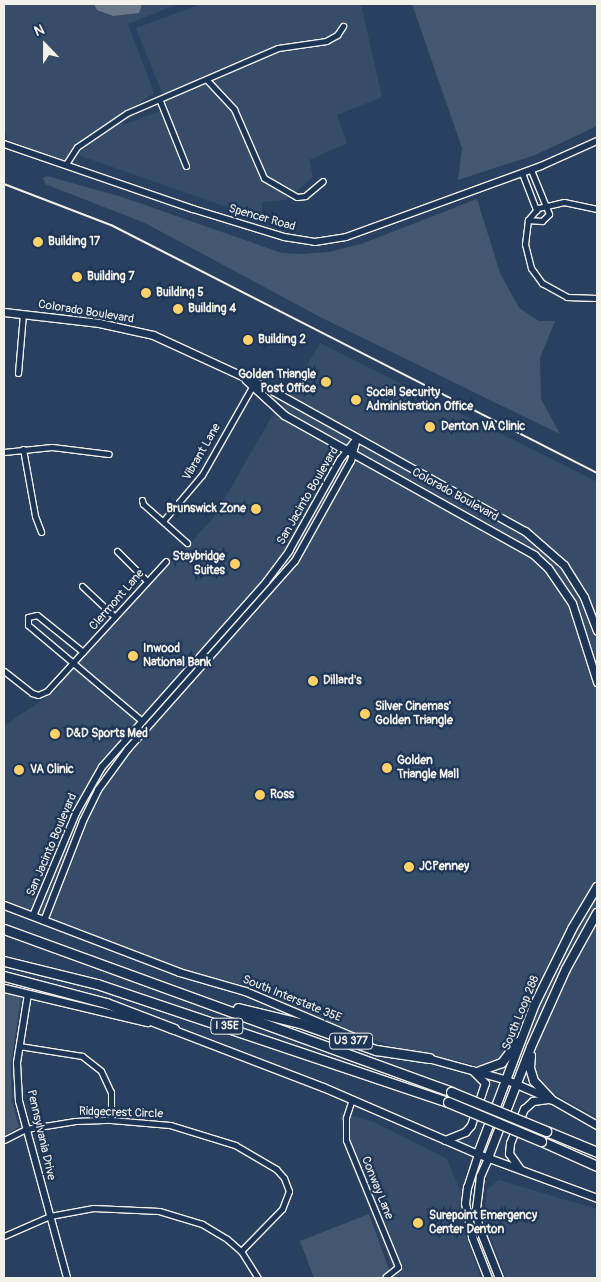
<!DOCTYPE html>
<style>
body{margin:0}
#map{position:relative;width:601px;height:1282px;overflow:hidden;background:#2a4060;font-family:Pangolin,sans-serif}
div>[style]{position:absolute}
[style*='--x']{left:calc(var(--x)*1px);top:calc(var(--y)*1px);width:calc(var(--w)*1px);rotate:calc(var(--a)*1deg)}
.built>*{inset:0;background:#374c69}
.green>*{inset:0;background:#445771}
.water>*{inset:0;background:#6a788a}
.roads{filter:drop-shadow(1px 0 #f4f1e8) drop-shadow(-1px 0 #f4f1e8) drop-shadow(0 1px #f4f1e8) drop-shadow(0 -1px #f4f1e8)}
.minor>*{height:5px;margin:-2.5px;padding:0 2.5px;transform-origin:2.5px;border-radius:2.5px;background:#1d3557}
.tertiary>*{height:6px;margin:-3px;padding:0 3px;transform-origin:3px;border-radius:3px;background:#1d3557}
.secondary>*{height:7px;margin:-3.5px;padding:0 3.5px;transform-origin:3.5px;border-radius:3.5px;background:#1d3557}
.trunk>*{height:8px;margin:-4px;padding:0 4px;transform-origin:4px;border-radius:4px;background:#1d3557}
.motorway>*{height:9px;margin:-4.5px;padding:0 4.5px;transform-origin:4.5px;border-radius:4.5px;background:#1d3557}
.rail>*{height:2px;margin:-1px;padding:0 1px;transform-origin:1px;border-radius:1px;background:#f4f1e8}
.bridges{filter:drop-shadow(1px 0 #f4f1e8) drop-shadow(-1px 0 #f4f1e8) drop-shadow(0 1px #f4f1e8) drop-shadow(0 -1px #f4f1e8)}
.motorway-bridge>*{height:9px;margin:-4.5px;padding:0 4.5px;transform-origin:4.5px;border-radius:4.5px;background:#1d3557}
.dots>*{width:14px;height:14px;translate:-50% -50%;box-sizing:border-box;border:2px solid #1d3557;border-radius:50%}
span{translate:-50% -50%;white-space:nowrap;text-align:center;line-height:1.15;-webkit-text-stroke:4.5px #1d3557;paint-order:stroke}
.shield-label span{padding:1px 4px;background:#1d3557;border:1px solid;border-radius:4px;-webkit-text-stroke-width:0}
.shield-label{font-size:11px;color:#f4f1e8;font-weight:700}
.street-label{font-size:12px;color:#f4f1e8}
.poi-label{font-size:12px;color:#f4f1e8;font-weight:700}
.left{translate:0 -50%;text-align:left}
.right{translate:-100% -50%;text-align:right}
.frame{position:absolute;inset:0;border:5px solid #f4f1e8;pointer-events:none}
.north{position:absolute;left:20px;top:20px;width:50px;height:50px;-webkit-text-stroke:4px #1d3557;paint-order:stroke;rotate:338deg;font-size:14px;font-weight:700;line-height:20px;text-align:center;color:#f4f1e8}
.north::after{content:'';display:block;margin:auto;width:18px;height:22px;background:#f4f1e8;clip-path:polygon(50% 0,100% 100%,50% 72%,0 100%)}
</style>
<div id="map">
<div class="built">
<i style="clip-path:polygon(4px 4px,178px 4px,128px 24px,154px 93px,77px 147px,66px 164px,7px 139px,4px 126px)"></i>
<i style="clip-path:polygon(201px 4px,361px 4px,382px 97px,337px 115px,347px 143px,309px 160px,313px 177px,286px 200px,262px 202px,261px 219px,81px 156px,79px 153px,117px 124px,128px 123px,168px 108px,136px 28px)"></i>
<i style="clip-path:polygon(320px 343px,597px 482px,597px 1117px,517px 1074px,395px 1047px,335px 1026px,257px 990px,189px 971px,4px 901px,4px 726px,57px 690px,74px 661px,166px 561px,181px 553px,214px 517px,271px 418px,288px 397px)"></i>
<i style="clip-path:polygon(340px 1113px,371px 1121px,447px 1159px,461px 1193px,459px 1209px,463px 1228px,481px 1278px,397px 1278px,345px 1149px)"></i>
<i style="clip-path:polygon(499px 1180px,597px 1209px,597px 1278px,506px 1278px,484px 1220px,487px 1189px)"></i>
</div>
<div class="green">
<i style="clip-path:polygon(412px 4px,597px 4px,597px 126px,535px 155px,458px 180px,462px 148px)"></i>
<i style="clip-path:polygon(47px 176px,122px 197px,282px 253px,302px 254px,329px 252px,361px 244px,477px 199px,500px 273px,519px 308px,539px 321px,555px 321px,540px 358px,541px 399px,560px 434px,322px 318px,145px 223px,45px 184px,43px 178px)"></i>
<i style="clip-path:polygon(4px 994px,21px 997px,11px 1064px,12px 1101px,19px 1127px,4px 1136px)"></i>
<i style="clip-path:polygon(369px 1214px,392px 1278px,314px 1278px,300px 1241px)"></i>
</div>
<div class="water">
<i style="clip-path:polygon(94px 4px,142px 4px,139px 13px,113px 16px,97px 10px)"></i>
</div>
<div class="roads">
<div class="minor">
<i style="--x:207;--y:80;--w:40;--a:47"></i>
<i style="--x:234;--y:109;--w:75;--a:66.5"></i>
<i style="--x:264;--y:178;--w:38;--a:30"></i>
<i style="--x:297;--y:197;--w:8;--a:-7"></i>
<i style="--x:305;--y:196;--w:23;--a:-40"></i>
<i style="--x:160;--y:101;--w:70;--a:68.2"></i>
<i style="--x:66;--y:164;--w:20;--a:-57"></i>
<i style="--x:77;--y:147;--w:60;--a:-34.2"></i>
<i style="--x:127;--y:113;--w:164;--a:-23.3"></i>
<i style="--x:278;--y:48;--w:49;--a:-8.3"></i>
<i style="--x:326;--y:41;--w:13;--a:-29"></i>
<i style="--x:337;--y:35;--w:11;--a:-56"></i>
<i style="--x:522;--y:173;--w:40;--a:69"></i>
<i style="--x:597;--y:209;--w:34;--a:-168"></i>
<i style="--x:564;--y:202;--w:27;--a:167"></i>
<i style="--x:538;--y:208;--w:16;--a:130"></i>
<i style="--x:528;--y:220;--w:24;--a:97"></i>
<i style="--x:525;--y:244;--w:25;--a:76"></i>
<i style="--x:531;--y:268;--w:19;--a:54"></i>
<i style="--x:542;--y:283;--w:29;--a:29"></i>
<i style="--x:567;--y:297;--w:30;--a:2"></i>
<i style="--x:528;--y:220;--w:14;--a:4"></i>
<i style="--x:542;--y:221;--w:10;--a:-45"></i>
<i style="--x:549;--y:214;--w:48;--a:-112.2"></i>
<i style="--x:18;--y:373;--w:59;--a:-85.2"></i>
<i style="--x:23;--y:449;--w:68;--a:79.8"></i>
<i style="--x:35;--y:516;--w:17;--a:69"></i>
<i style="--x:4;--y:452;--w:48;--a:-5.9"></i>
<i style="--x:52;--y:447;--w:57;--a:7"></i>
<i style="--x:142;--y:500;--w:4;--a:76"></i>
<i style="--x:143;--y:504;--w:59;--a:41.6"></i>
<i style="--x:163;--y:521;--w:60;--a:-49.7"></i>
<i style="--x:202;--y:475;--w:101;--a:-60.4"></i>
<i style="--x:117;--y:551;--w:41;--a:45"></i>
<i style="--x:82;--y:586;--w:45;--a:43.2"></i>
<i style="--x:83;--y:652;--w:59;--a:-141.2"></i>
<i style="--x:37;--y:615;--w:9;--a:167"></i>
<i style="--x:28;--y:617;--w:8;--a:90"></i>
<i style="--x:28;--y:625;--w:149;--a:40.1"></i>
<i style="--x:4;--y:671;--w:36;--a:38"></i>
<i style="--x:32;--y:693;--w:6;--a:18"></i>
<i style="--x:38;--y:695;--w:10;--a:-24"></i>
<i style="--x:47;--y:691;--w:176;--a:-47.5"></i>
<i style="--x:19;--y:1046;--w:64;--a:9"></i>
<i style="--x:82;--y:1056;--w:24;--a:38"></i>
<i style="--x:101;--y:1071;--w:23;--a:65"></i>
<i style="--x:111;--y:1092;--w:28;--a:90"></i>
<i style="--x:352;--y:1099;--w:20;--a:108"></i>
<i style="--x:346;--y:1118;--w:22;--a:90"></i>
<i style="--x:346;--y:1140;--w:137;--a:67.7"></i>
<i style="--x:398;--y:1267;--w:16;--a:142"></i>
<i style="--x:4;--y:1140;--w:25;--a:-27"></i>
<i style="--x:26;--y:1129;--w:50;--a:-9.3"></i>
<i style="--x:75;--y:1121;--w:36;--a:-2"></i>
<i style="--x:111;--y:1120;--w:59;--a:4.8"></i>
<i style="--x:170;--y:1125;--w:68;--a:17.1"></i>
<i style="--x:235;--y:1145;--w:48;--a:30.3"></i>
<i style="--x:276;--y:1169;--w:12;--a:48"></i>
<i style="--x:284;--y:1178;--w:14;--a:69"></i>
<i style="--x:289;--y:1191;--w:19;--a:111"></i>
<i style="--x:282;--y:1209;--w:59;--a:134.3"></i>
<i style="--x:4;--y:1236;--w:50;--a:-23.5"></i>
<i style="--x:50;--y:1216;--w:44;--a:-10.5"></i>
<i style="--x:93;--y:1208;--w:66;--a:2.6"></i>
<i style="--x:159;--y:1211;--w:45;--a:16.8"></i>
<i style="--x:202;--y:1224;--w:29;--a:31"></i>
<i style="--x:227;--y:1239;--w:18;--a:41"></i>
<i style="--x:241;--y:1251;--w:32;--a:58"></i>
</div>
<div class="tertiary">
<i style="--x:4;--y:144;--w:200;--a:19"></i>
<i style="--x:193;--y:209;--w:95;--a:17.1"></i>
<i style="--x:284;--y:237;--w:31;--a:9"></i>
<i style="--x:315;--y:242;--w:31;--a:-9"></i>
<i style="--x:346;--y:237;--w:208;--a:-20"></i>
<i style="--x:541;--y:166;--w:61;--a:-24.1"></i>
<i style="--x:33;--y:916;--w:112;--a:-67.3"></i>
<i style="--x:76;--y:813;--w:53;--a:-60.5"></i>
<i style="--x:102;--y:767;--w:247;--a:-48.4"></i>
<i style="--x:266;--y:582;--w:39;--a:-53"></i>
<i style="--x:289;--y:551;--w:104;--a:-60.7"></i>
<i style="--x:340;--y:460;--w:28;--a:-52"></i>
<i style="--x:44;--y:921;--w:107;--a:-68.7"></i>
<i style="--x:83;--y:821;--w:34;--a:-64"></i>
<i style="--x:98;--y:790;--w:51;--a:-53.8"></i>
<i style="--x:128;--y:749;--w:251;--a:-48.4"></i>
<i style="--x:295;--y:561;--w:115;--a:-60.8"></i>
<i style="--x:351;--y:461;--w:24;--a:-75"></i>
<i style="--x:28;--y:994;--w:70;--a:99.1"></i>
<i style="--x:17;--y:1063;--w:38;--a:87"></i>
<i style="--x:19;--y:1101;--w:183;--a:74.8"></i>
</div>
<div class="secondary">
<i style="--x:4;--y:312;--w:96;--a:6.6"></i>
<i style="--x:99;--y:323;--w:55;--a:12.5"></i>
<i style="--x:153;--y:335;--w:124;--a:24.7"></i>
<i style="--x:266;--y:387;--w:296;--a:29.1"></i>
<i style="--x:525;--y:531;--w:52;--a:41.1"></i>
<i style="--x:564;--y:565;--w:38;--a:58"></i>
<i style="--x:584;--y:597;--w:36;--a:69"></i>
<i style="--x:246;--y:380;--w:52;--a:42.6"></i>
<i style="--x:284;--y:415;--w:287;--a:29.2"></i>
<i style="--x:534;--y:555;--w:19;--a:43"></i>
<i style="--x:548;--y:568;--w:42;--a:55.6"></i>
<i style="--x:572;--y:603;--w:83;--a:72.4"></i>
<i style="--x:4;--y:905;--w:187;--a:20.9"></i>
<i style="--x:179;--y:972;--w:69;--a:16.1"></i>
<i style="--x:245;--y:991;--w:130;--a:23"></i>
<i style="--x:4;--y:988;--w:147;--a:13.4"></i>
<i style="--x:169;--y:1028;--w:165;--a:21"></i>
<i style="--x:323;--y:1087;--w:169;--a:23.4"></i>
<i style="--x:478;--y:1154;--w:127;--a:20.3"></i>
<i style="--x:424;--y:1057;--w:86;--a:15.5"></i>
<i style="--x:507;--y:1080;--w:48;--a:23.4"></i>
<i style="--x:551;--y:1099;--w:53;--a:29.5"></i>
<i style="--x:445;--y:1140;--w:22;--a:-22"></i>
<i style="--x:465;--y:1132;--w:9;--a:-49"></i>
<i style="--x:471;--y:1125;--w:44;--a:-71.6"></i>
<i style="--x:485;--y:1083;--w:18;--a:-135"></i>
<i style="--x:478;--y:1154;--w:35;--a:108"></i>
<i style="--x:467;--y:1187;--w:16;--a:97"></i>
<i style="--x:465;--y:1203;--w:35;--a:78"></i>
<i style="--x:472;--y:1237;--w:44;--a:68.7"></i>
<i style="--x:488;--y:1158;--w:20;--a:114"></i>
<i style="--x:480;--y:1176;--w:34;--a:97"></i>
<i style="--x:476;--y:1210;--w:15;--a:82"></i>
<i style="--x:478;--y:1225;--w:57;--a:68.4"></i>
<i style="--x:520;--y:1169;--w:19;--a:-125"></i>
<i style="--x:509;--y:1153;--w:10;--a:-84"></i>
<i style="--x:510;--y:1143;--w:37;--a:-68"></i>
<i style="--x:524;--y:1109;--w:12;--a:-42"></i>
<i style="--x:533;--y:1101;--w:15;--a:-8"></i>
</div>
<div class="trunk">
<i style="--x:531;--y:1056;--w:12;--a:95"></i>
<i style="--x:530;--y:1068;--w:14;--a:73"></i>
<i style="--x:534;--y:1081;--w:25;--a:47"></i>
<i style="--x:480;--y:1071;--w:23;--a:-20"></i>
<i style="--x:502;--y:1063;--w:26;--a:-53"></i>
<i style="--x:478;--y:1154;--w:160;--a:-69.2"></i>
<i style="--x:535;--y:1004;--w:84;--a:-63.7"></i>
<i style="--x:572;--y:929;--w:49;--a:-59.2"></i>
<i style="--x:488;--y:1158;--w:119;--a:-68.8"></i>
<i style="--x:531;--y:1047;--w:85;--a:-65.8"></i>
<i style="--x:566;--y:969;--w:64;--a:-61"></i>
</div>
<div class="motorway">
<i style="--x:4;--y:929;--w:476;--a:20"></i>
<i style="--x:4;--y:961;--w:96;--a:13.9"></i>
<i style="--x:97;--y:984;--w:370;--a:18.6"></i>
<i style="--x:4;--y:976;--w:106;--a:14.8"></i>
<i style="--x:106;--y:1003;--w:73;--a:20.9"></i>
<i style="--x:238;--y:1008;--w:64;--a:13.6"></i>
<i style="--x:300;--y:1023;--w:81;--a:19.6"></i>
<i style="--x:376;--y:1050;--w:54;--a:8.6"></i>
<i style="--x:546;--y:1131;--w:55;--a:22.4"></i>
<i style="--x:541;--y:1141;--w:61;--a:24.1"></i>
</div>
</div>
<div class="rail">
<i style="--x:4;--y:184;--w:115;--a:21"></i>
<i style="--x:111;--y:225;--w:546;--a:27.03"></i>
</div>
<div class="bridges">
<div class="motorway-bridge">
<i style="--x:451;--y:1092;--w:103;--a:22.3"></i>
<i style="--x:448;--y:1102;--w:101;--a:22.8"></i>
</div>
</div>
<div class="dots">
<i style="left:38px;top:242px;background:#ffd166"></i>
<i style="left:77px;top:277px;background:#ffd166"></i>
<i style="left:146px;top:293px;background:#ffd166"></i>
<i style="left:178px;top:309px;background:#ffd166"></i>
<i style="left:248px;top:340px;background:#ffd166"></i>
<i style="left:326px;top:382px;background:#ffd166"></i>
<i style="left:356px;top:400px;background:#ffd166"></i>
<i style="left:430px;top:427px;background:#ffd166"></i>
<i style="left:256px;top:509px;background:#ffd166"></i>
<i style="left:235px;top:564px;background:#ffd166"></i>
<i style="left:133px;top:656px;background:#ffd166"></i>
<i style="left:313px;top:681px;background:#ffd166"></i>
<i style="left:365px;top:714px;background:#ffd166"></i>
<i style="left:55px;top:734px;background:#ffd166"></i>
<i style="left:387px;top:768px;background:#ffd166"></i>
<i style="left:19px;top:770px;background:#ffd166"></i>
<i style="left:260px;top:795px;background:#ffd166"></i>
<i style="left:409px;top:867px;background:#ffd166"></i>
<i style="left:418px;top:1223px;background:#ffd166"></i>
</div>
<div class="shield-label">
<span style="left:227px;top:1026px">I 35E</span>
<span style="left:351px;top:1041px">US 377</span>
</div>
<div class="street-label">
<span style="left:262px;top:218px;rotate:16deg">Spencer Road</span>
<span style="left:86px;top:312px;rotate:9deg">Colorado Boulevard</span>
<span style="left:202px;top:452px;rotate:-60deg">Vibrant Lane</span>
<span style="left:455px;top:495px;rotate:29deg">Colorado Boulevard</span>
<span style="left:308px;top:496px;rotate:-60deg">San Jacinto Boulevard</span>
<span style="left:117px;top:600px;rotate:-49deg">Clermont Lane</span>
<span style="left:52px;top:845px;rotate:-67deg">San Jacinto Boulevard</span>
<span style="left:292px;top:999px;rotate:22deg">South Interstate 35E</span>
<span style="left:521px;top:1013px;rotate:-68deg">South Loop 288</span>
<span style="left:121px;top:1113px;rotate:2deg">Ridgecrest Circle</span>
<span style="left:41px;top:1135px;rotate:77deg">Pennsylvania Drive</span>
<span style="left:377px;top:1188px;rotate:68deg">Conway Lane</span>
</div>
<div class="poi-label">
<span class="left" style="left:48px;top:242px">Building 17</span>
<span class="left" style="left:87px;top:277px">Building 7</span>
<span class="left" style="left:156px;top:293px">Building 5</span>
<span class="left" style="left:188px;top:309px">Building 4</span>
<span class="left" style="left:258px;top:340px">Building 2</span>
<span class="right" style="left:316px;top:382px">Golden Triangle<br>Post Office</span>
<span class="left" style="left:366px;top:400px">Social Security<br>Administration Office</span>
<span class="left" style="left:441px;top:427px">Denton VA Clinic</span>
<span class="right" style="left:246px;top:509px">Brunswick Zone</span>
<span class="right" style="left:225px;top:564px">Staybridge<br>Suites</span>
<span class="left" style="left:143px;top:656px">Inwood<br>National Bank</span>
<span class="left" style="left:323px;top:681px">Dillard's</span>
<span class="left" style="left:375px;top:714px">Silver Cinemas'<br>Golden Triangle</span>
<span class="left" style="left:66px;top:734px">D&amp;D Sports Med</span>
<span class="left" style="left:397px;top:768px">Golden<br>Triangle Mall</span>
<span class="left" style="left:30px;top:770px">VA Clinic</span>
<span class="left" style="left:270px;top:795px">Ross</span>
<span class="left" style="left:419px;top:867px">JCPenney</span>
<span class="left" style="left:429px;top:1223px">Surepoint Emergency<br>Center Denton</span>
</div>
<div class="frame"></div>
<div class="north">N</div>
</div>
